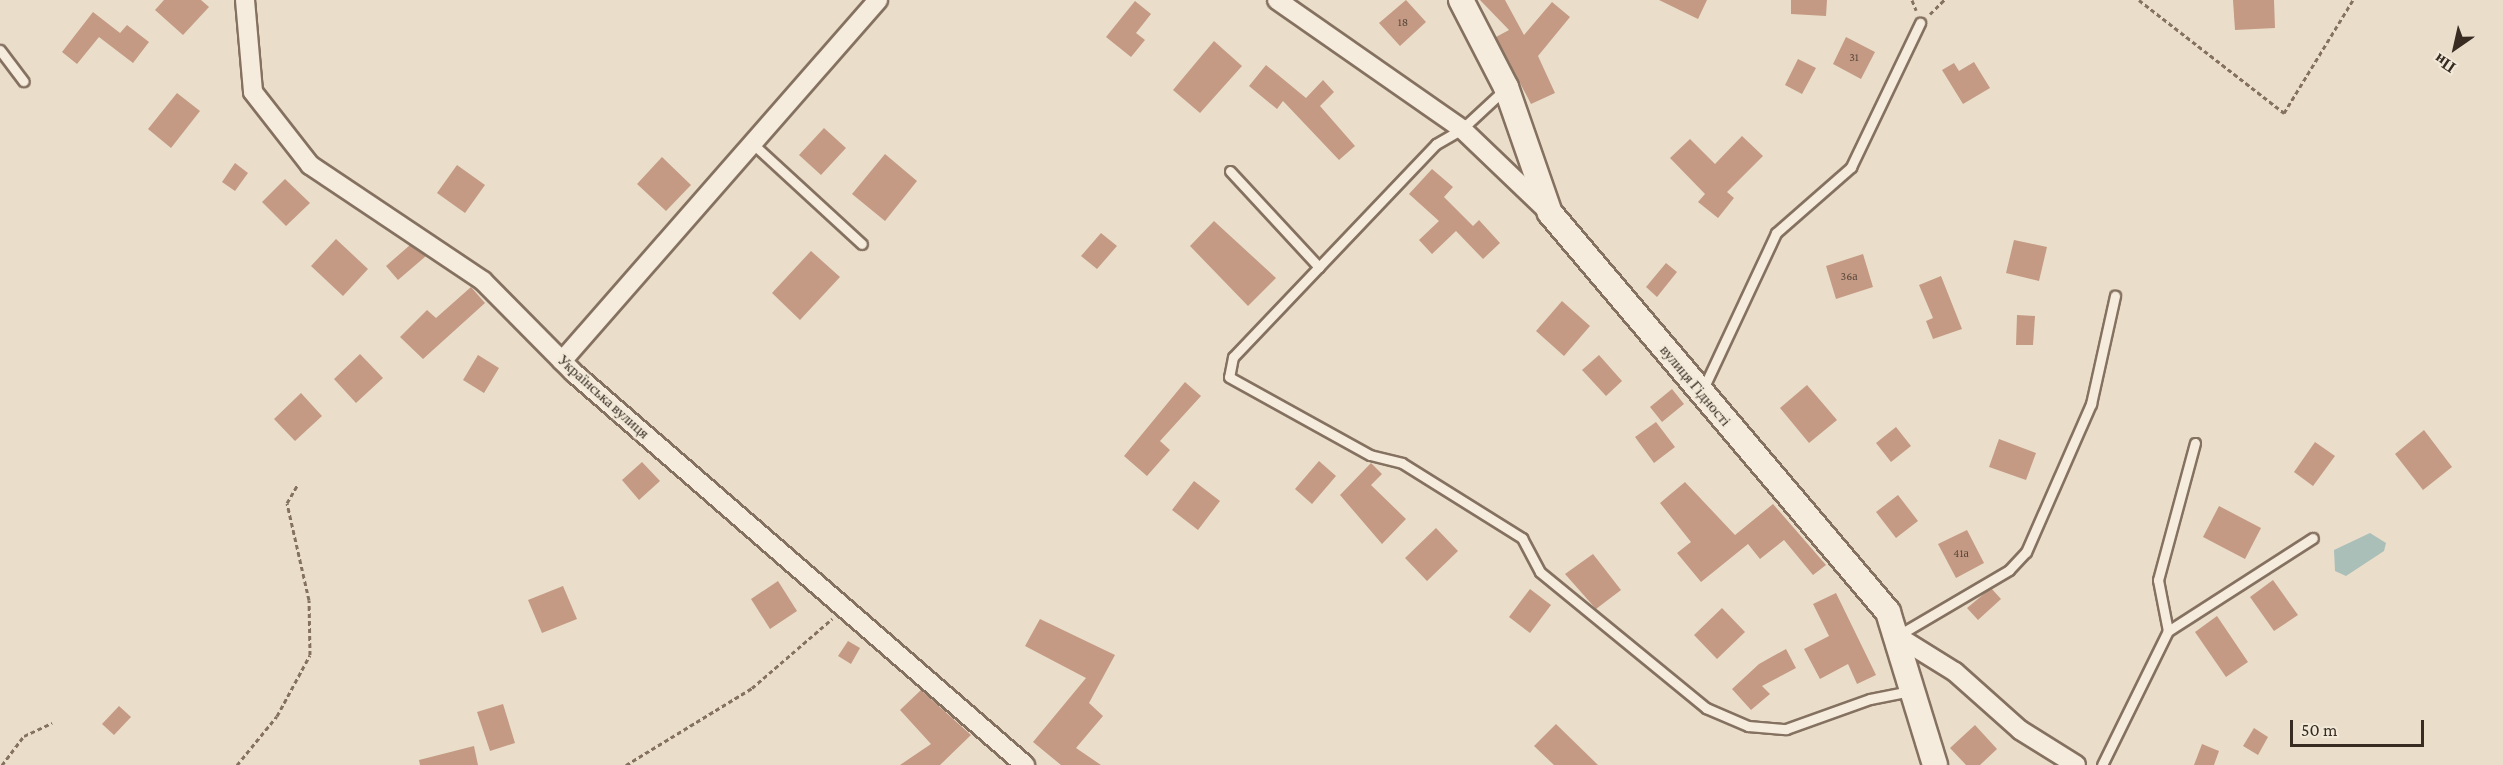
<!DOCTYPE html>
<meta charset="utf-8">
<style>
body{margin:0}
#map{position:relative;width:2503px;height:765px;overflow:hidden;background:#eadeca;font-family:"Crimson Pro",serif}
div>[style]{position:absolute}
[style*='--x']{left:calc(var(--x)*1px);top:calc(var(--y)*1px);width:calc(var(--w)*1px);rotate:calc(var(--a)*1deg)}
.water>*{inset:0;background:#aabfb8}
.building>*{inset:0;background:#c49a84}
.path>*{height:3px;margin-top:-1.5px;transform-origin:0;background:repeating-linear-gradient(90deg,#857160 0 4.5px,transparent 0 7.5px)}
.roads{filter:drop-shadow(2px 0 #857160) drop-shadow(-2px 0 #857160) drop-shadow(0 2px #857160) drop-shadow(0 -2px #857160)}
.lane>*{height:9px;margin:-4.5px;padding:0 4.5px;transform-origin:4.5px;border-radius:4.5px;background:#f6ecdd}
.street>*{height:18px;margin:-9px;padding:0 9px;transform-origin:9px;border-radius:9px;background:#f6ecdd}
.secondary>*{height:24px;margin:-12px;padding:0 12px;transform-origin:12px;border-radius:12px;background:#f6ecdd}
span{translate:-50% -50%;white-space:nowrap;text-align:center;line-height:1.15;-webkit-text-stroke:4.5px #f2e9d9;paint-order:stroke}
.number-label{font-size:12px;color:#5a473a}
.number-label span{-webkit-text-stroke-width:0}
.street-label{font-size:15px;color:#372b22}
.north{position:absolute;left:2425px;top:18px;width:60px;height:60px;-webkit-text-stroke:4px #f2e9d9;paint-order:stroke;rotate:214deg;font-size:16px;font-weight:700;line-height:24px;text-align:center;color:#372b22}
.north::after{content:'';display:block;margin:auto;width:21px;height:27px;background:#372b22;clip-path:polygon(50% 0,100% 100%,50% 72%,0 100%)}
.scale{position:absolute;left:2290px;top:720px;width:134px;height:27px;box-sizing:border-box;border:3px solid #372b22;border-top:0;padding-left:8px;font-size:18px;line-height:21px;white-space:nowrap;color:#372b22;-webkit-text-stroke:4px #f2e9d9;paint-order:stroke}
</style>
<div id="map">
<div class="water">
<i style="clip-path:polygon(2370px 533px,2386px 543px,2384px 551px,2346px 576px,2335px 571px,2334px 550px)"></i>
</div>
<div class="building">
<i style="clip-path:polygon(164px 0,201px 0,209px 7px,183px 35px,155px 10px)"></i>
<i style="clip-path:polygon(1406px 0,1426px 22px,1400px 46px,1379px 23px)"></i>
<i style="clip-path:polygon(1480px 0,1505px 0,1524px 35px,1552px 2px,1570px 17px,1538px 56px,1555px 93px,1531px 104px,1496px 37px,1509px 30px)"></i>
<i style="clip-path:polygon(1659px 0,1707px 0,1698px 19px)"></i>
<i style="clip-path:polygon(1791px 0,1827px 0,1826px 16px,1791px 14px)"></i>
<i style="clip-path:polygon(2233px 0,2274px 0,2275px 28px,2235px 30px)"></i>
<i style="clip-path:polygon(1135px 1px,1151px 14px,1136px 33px,1145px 40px,1131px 57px,1106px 37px)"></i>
<i style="clip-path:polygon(93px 12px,120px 33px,127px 25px,149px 42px,133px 63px,99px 37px,77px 64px,62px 52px)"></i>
<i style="clip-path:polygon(1846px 37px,1875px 52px,1861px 79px,1833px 64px)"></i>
<i style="clip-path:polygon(1214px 41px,1242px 66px,1200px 113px,1173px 90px)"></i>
<i style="clip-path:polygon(1798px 59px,1816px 68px,1802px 94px,1785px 85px)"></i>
<i style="clip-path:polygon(1974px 62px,1990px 88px,1963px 104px,1942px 70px,1954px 63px,1959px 71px)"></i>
<i style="clip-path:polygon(1266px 65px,1306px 98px,1323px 80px,1334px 92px,1320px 106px,1355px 146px,1339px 160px,1283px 101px,1277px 109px,1249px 86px)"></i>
<i style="clip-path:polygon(177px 93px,200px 111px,171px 148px,148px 129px)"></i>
<i style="clip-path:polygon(824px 128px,846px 148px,821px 175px,799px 155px)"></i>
<i style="clip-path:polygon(1742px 136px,1763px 156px,1727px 192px,1734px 198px,1718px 218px,1698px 202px,1705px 194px,1670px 158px,1690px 139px,1715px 164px)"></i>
<i style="clip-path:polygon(885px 154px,917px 181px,885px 221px,852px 194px)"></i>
<i style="clip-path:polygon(662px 157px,691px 185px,666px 211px,637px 184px)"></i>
<i style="clip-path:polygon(235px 163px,248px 173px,235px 191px,222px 182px)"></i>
<i style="clip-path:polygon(457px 165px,485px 185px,465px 213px,437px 193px)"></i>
<i style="clip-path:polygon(1432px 169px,1453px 187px,1444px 197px,1473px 226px,1479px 220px,1500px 243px,1483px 259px,1456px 231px,1432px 254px,1419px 240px,1439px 221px,1409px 194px)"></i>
<i style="clip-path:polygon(285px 179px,310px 203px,286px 226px,262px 202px)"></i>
<i style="clip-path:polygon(1214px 221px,1276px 278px,1248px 306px,1190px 246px)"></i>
<i style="clip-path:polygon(1101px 233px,1117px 246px,1097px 269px,1081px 256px)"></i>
<i style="clip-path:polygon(336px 239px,368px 269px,343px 296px,311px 266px)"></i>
<i style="clip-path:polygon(2014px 240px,2047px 247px,2039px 281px,2006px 273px)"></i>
<i style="clip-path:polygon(410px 245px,426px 256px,398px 280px,386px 266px)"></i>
<i style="clip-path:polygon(811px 251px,840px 277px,800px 320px,772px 293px)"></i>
<i style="clip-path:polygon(1863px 254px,1873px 287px,1836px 299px,1826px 266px)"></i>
<i style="clip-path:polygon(1666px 263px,1677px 272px,1657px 297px,1646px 287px)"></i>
<i style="clip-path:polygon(1941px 276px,1962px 329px,1933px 339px,1926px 321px,1933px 318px,1919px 285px)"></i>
<i style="clip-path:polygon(471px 287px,485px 303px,423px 359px,400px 337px,427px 310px,436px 318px)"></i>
<i style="clip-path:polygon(1562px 301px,1590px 326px,1564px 356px,1536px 331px)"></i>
<i style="clip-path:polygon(2017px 315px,2035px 316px,2033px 345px,2016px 345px)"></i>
<i style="clip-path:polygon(360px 354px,383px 378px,356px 403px,334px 379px)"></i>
<i style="clip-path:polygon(478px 355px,499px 368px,484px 393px,463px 380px)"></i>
<i style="clip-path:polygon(1599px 355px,1622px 381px,1606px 396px,1582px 370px)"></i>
<i style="clip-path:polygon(1185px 382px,1201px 396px,1160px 441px,1170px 450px,1147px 476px,1124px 456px)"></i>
<i style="clip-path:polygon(1807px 385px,1837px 420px,1809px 443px,1780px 408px)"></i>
<i style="clip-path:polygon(1672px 389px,1684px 404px,1662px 422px,1650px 407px)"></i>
<i style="clip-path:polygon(301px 393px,322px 416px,295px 441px,274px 419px)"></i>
<i style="clip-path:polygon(1656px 422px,1675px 447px,1654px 463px,1635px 437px)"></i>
<i style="clip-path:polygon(1896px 427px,1911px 446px,1891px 462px,1876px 443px)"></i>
<i style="clip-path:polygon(2424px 430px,2452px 467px,2423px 490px,2395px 454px)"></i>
<i style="clip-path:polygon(1999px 439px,2036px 453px,2026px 480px,1989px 467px)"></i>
<i style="clip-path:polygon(2315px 442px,2335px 456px,2313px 486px,2294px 472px)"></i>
<i style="clip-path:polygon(1319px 461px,1336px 476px,1312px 504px,1295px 489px)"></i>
<i style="clip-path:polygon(642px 462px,660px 481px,639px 500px,622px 480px)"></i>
<i style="clip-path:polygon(1371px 463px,1382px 474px,1371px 485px,1406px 519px,1382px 544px,1340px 495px)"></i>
<i style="clip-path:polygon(1194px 481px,1220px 501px,1198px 530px,1172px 510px)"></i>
<i style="clip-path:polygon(1685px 482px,1735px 535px,1773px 504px,1826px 565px,1813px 575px,1784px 540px,1760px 559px,1748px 544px,1701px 582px,1677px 553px,1691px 542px,1660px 503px)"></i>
<i style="clip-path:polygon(1898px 495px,1918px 521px,1896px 538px,1876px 512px)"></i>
<i style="clip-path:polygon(2219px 506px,2261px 528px,2245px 559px,2203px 537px)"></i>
<i style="clip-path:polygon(1436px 528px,1458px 551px,1427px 581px,1405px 558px)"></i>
<i style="clip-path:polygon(1967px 530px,1984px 563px,1956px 578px,1938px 544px)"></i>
<i style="clip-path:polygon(1593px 554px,1621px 590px,1596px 609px,1565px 574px)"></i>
<i style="clip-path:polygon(2273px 580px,2298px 615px,2274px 631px,2250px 597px)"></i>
<i style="clip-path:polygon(778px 581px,797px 611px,770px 629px,751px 599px)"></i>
<i style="clip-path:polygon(563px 586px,577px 619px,542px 633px,528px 600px)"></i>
<i style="clip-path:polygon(1991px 588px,2001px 599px,1978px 620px,1967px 608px)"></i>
<i style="clip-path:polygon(1530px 589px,1551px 605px,1530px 633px,1509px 617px)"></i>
<i style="clip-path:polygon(1836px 593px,1876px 675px,1857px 684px,1848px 664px,1820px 679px,1804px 649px,1829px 636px,1813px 604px)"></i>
<i style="clip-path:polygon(1722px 608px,1745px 632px,1717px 659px,1694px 635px)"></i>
<i style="clip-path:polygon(2217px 616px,2248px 662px,2226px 677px,2195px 632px)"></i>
<i style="clip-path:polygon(1040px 619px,1115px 655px,1089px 703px,1103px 716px,1076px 748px,1101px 765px,1061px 765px,1033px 742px,1086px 678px,1025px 646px)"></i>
<i style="clip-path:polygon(848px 641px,860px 648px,851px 664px,838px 656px)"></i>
<i style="clip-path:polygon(1786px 649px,1796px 668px,1762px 686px,1770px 694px,1751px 710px,1732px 689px,1759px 664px)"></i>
<i style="clip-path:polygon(921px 690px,971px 735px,940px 765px,900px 765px,931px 744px,900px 710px)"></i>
<i style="clip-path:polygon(503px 704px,515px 743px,490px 751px,477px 712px)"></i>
<i style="clip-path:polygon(119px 706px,131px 717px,114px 735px,102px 724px)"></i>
<i style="clip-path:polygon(1556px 724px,1598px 765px,1554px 765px,1534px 746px)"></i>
<i style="clip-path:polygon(1975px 725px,1997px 749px,1980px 765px,1966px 765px,1950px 748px)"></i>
<i style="clip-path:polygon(2254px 728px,2268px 737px,2258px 755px,2243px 746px)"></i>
<i style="clip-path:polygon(2202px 744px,2219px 751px,2214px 765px,2194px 765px)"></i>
<i style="clip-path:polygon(474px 746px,478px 765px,420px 765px,419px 760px)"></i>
</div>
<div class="path">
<i style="--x:1912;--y:0;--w:11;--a:68"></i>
<i style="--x:2139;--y:0;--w:184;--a:37.9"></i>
<i style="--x:2284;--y:113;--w:132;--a:-58.6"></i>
<i style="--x:1930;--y:14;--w:20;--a:-45"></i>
<i style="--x:2;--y:765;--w:36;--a:-53"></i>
<i style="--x:24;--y:736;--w:31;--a:-25"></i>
<i style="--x:237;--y:765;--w:63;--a:-50.8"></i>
<i style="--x:277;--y:716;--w:69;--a:-61.6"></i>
<i style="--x:310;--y:655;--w:55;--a:-91"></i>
<i style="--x:309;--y:600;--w:99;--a:-102.8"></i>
<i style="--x:287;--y:503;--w:22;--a:-60"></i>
<i style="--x:626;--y:765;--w:148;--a:-31.4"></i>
<i style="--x:752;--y:688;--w:106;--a:-40.8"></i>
</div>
<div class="roads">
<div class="lane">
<i style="--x:0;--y:50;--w:39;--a:53"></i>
<i style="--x:1505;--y:89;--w:59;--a:137.1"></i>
<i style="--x:1462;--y:129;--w:30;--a:150"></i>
<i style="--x:1436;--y:144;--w:294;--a:133.6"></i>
<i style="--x:1233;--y:357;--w:20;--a:101"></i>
<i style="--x:1229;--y:377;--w:161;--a:29"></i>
<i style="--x:1370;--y:455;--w:33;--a:14"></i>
<i style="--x:1402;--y:463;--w:142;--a:32"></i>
<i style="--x:1522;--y:538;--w:38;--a:62"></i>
<i style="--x:1540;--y:572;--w:215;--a:39.3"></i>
<i style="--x:1706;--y:708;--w:46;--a:23.2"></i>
<i style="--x:1748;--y:726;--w:38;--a:5"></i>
<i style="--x:1786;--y:729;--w:89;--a:-19.7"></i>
<i style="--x:1870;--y:699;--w:41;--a:-11.3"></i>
<i style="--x:752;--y:143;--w:149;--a:42.6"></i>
<i style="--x:1230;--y:171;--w:131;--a:47.2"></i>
<i style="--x:1703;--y:389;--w:172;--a:-64.9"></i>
<i style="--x:1776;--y:233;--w:100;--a:-41.3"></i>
<i style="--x:1851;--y:167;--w:160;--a:-64.4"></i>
<i style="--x:2168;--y:631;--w:52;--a:-101.1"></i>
<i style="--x:2158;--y:580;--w:142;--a:-74.9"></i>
<i style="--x:1897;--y:636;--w:130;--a:-30.5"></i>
<i style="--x:2009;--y:570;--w:25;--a:-47"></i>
<i style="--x:2026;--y:552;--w:162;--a:-66.3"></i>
<i style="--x:2091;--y:404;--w:111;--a:-77.5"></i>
<i style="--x:2102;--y:765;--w:149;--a:-63.8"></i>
<i style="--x:2168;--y:631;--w:172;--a:-32.7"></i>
</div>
<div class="street">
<i style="--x:245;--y:0;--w:92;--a:85"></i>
<i style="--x:253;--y:92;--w:93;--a:52"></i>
<i style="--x:310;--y:165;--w:208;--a:33.8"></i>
<i style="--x:483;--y:281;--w:129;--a:45.3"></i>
<i style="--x:574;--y:373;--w:598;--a:41"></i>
<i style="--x:1277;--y:0;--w:226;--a:34.9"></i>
<i style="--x:1462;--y:129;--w:120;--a:43.7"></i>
<i style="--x:562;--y:361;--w:480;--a:-48.8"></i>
<i style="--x:1897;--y:636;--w:68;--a:31.8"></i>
<i style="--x:1955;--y:672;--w:87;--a:41.7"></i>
<i style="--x:2020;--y:730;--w:66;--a:32"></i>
</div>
<div class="secondary">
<i style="--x:1461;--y:0;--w:98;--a:62.7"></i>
<i style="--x:1506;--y:87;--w:133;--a:70.8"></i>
<i style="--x:1550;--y:213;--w:523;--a:49.73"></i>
<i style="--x:1888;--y:612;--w:160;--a:72.9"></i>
</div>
</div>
<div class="number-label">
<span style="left:1403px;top:23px">18</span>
<span style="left:1854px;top:58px">31</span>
<span style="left:1849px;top:277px">36а</span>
<span style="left:1961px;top:554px">41а</span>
</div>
<div class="street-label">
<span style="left:1695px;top:386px;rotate:50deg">вулиця Гідності</span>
<span style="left:603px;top:397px;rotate:42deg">Українська вулиця</span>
</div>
<div class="north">Пн</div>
<div class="scale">50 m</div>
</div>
